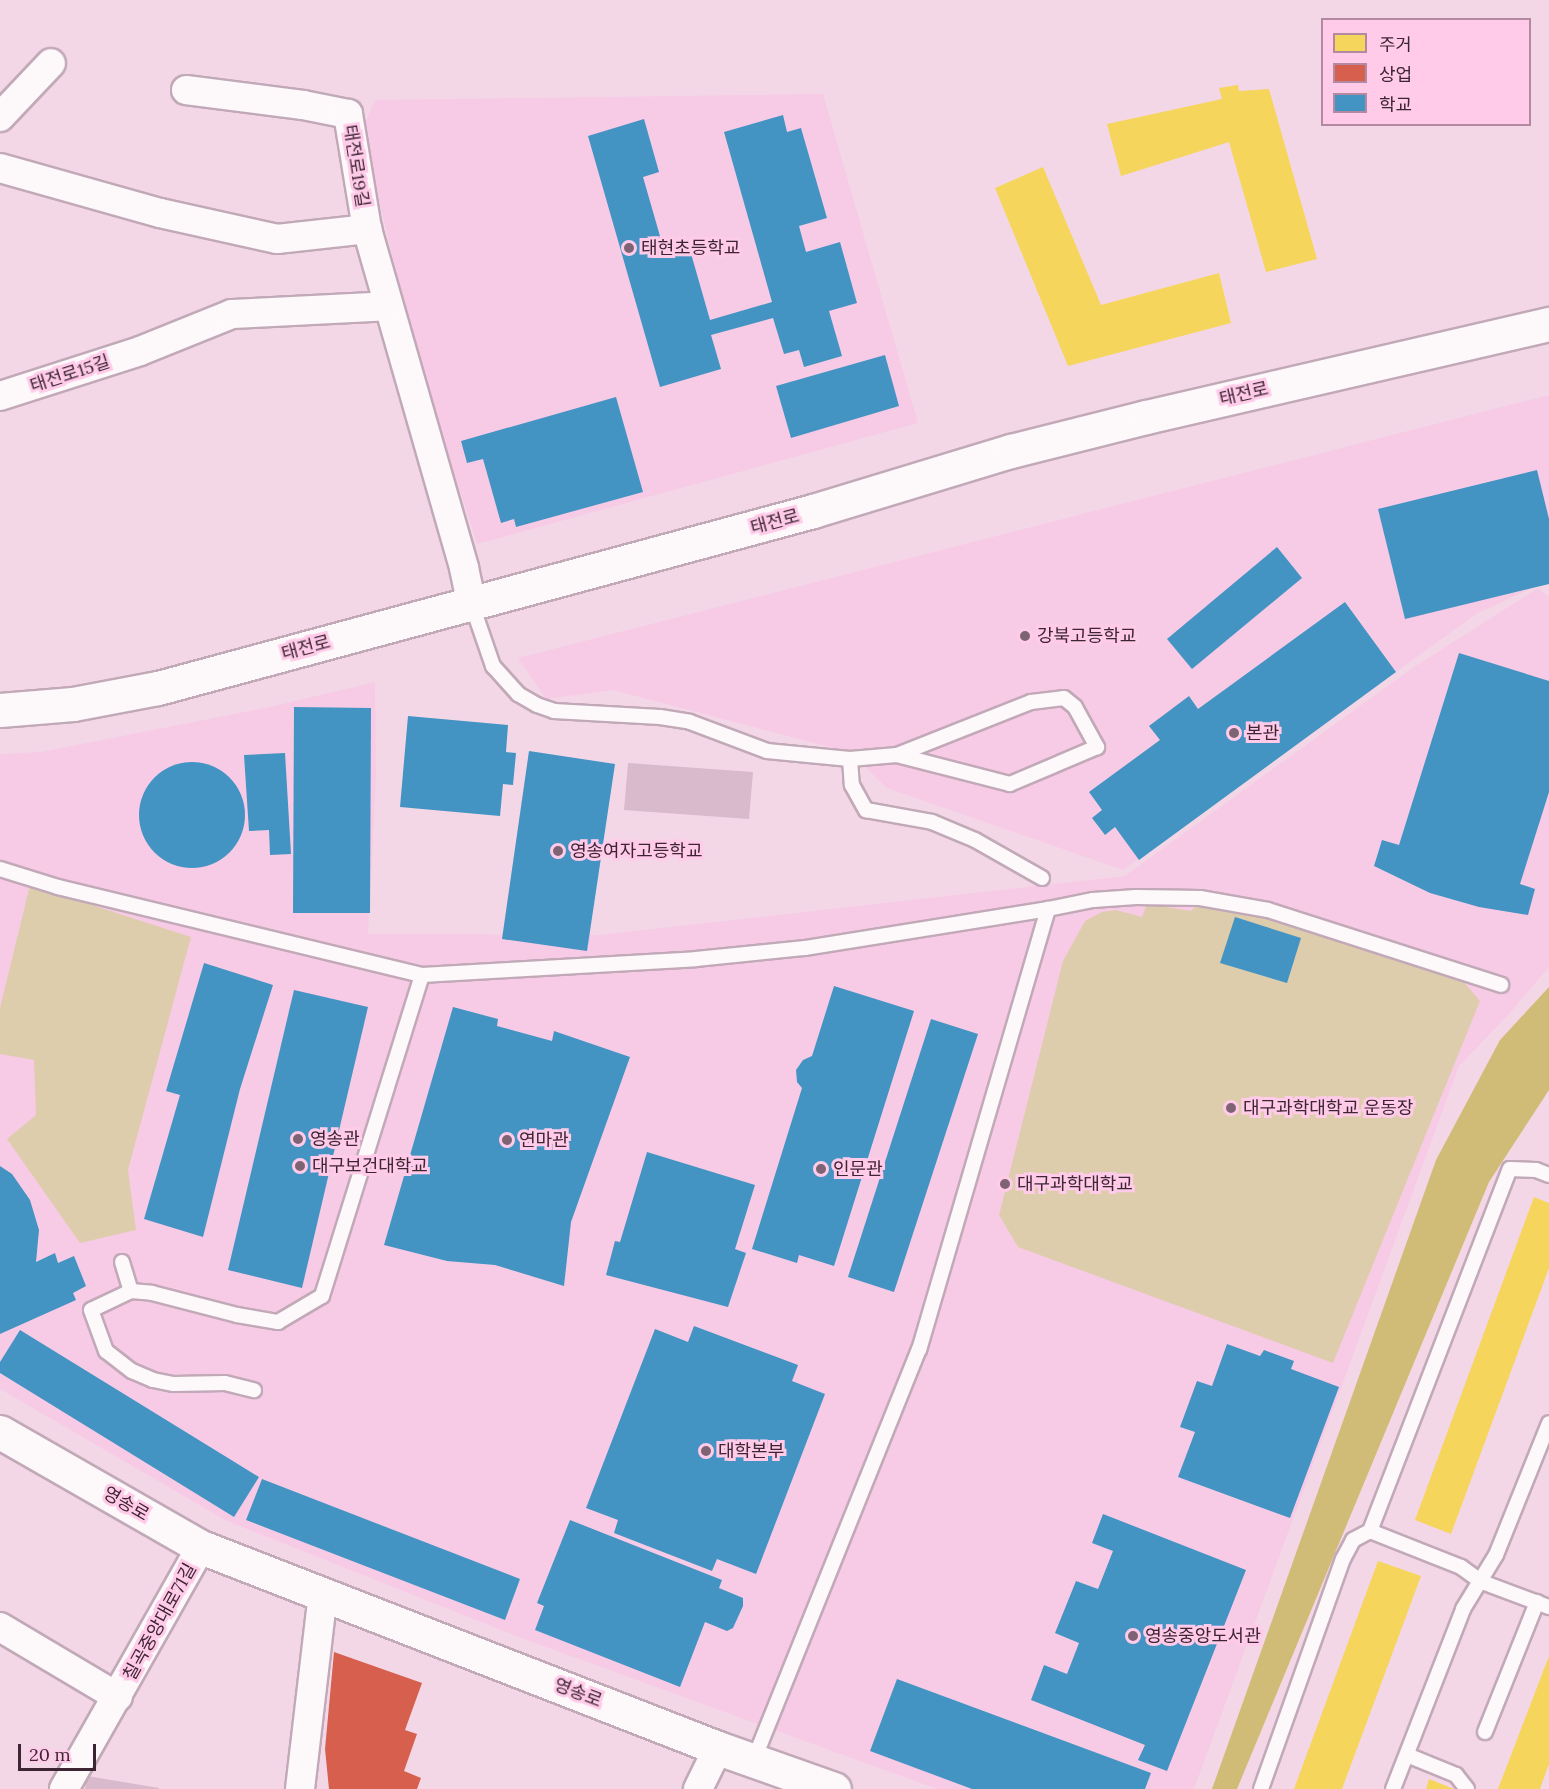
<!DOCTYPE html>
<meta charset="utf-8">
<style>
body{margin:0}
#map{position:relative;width:1549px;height:1789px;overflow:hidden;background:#f3d7e7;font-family:Lora,"Noto Sans KR",serif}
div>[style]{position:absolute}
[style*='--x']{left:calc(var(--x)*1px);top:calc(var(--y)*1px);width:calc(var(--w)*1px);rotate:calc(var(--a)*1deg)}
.built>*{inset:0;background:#f7cbe5}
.green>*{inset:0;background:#decdad}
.forest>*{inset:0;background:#d0bc76}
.homes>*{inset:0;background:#f6d55c}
.shops>*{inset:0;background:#d6604d}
.schools>*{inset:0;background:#4393c3}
.round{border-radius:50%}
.building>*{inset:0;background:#d9b9cc}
.roads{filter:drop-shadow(2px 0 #c2a9b8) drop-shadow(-2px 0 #c2a9b8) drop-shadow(0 2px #c2a9b8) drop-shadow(0 -2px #c2a9b8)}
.lane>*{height:14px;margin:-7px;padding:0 7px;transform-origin:7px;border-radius:7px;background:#fdf9fb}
.street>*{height:28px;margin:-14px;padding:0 14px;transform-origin:14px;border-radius:14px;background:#fdf9fb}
.secondary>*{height:33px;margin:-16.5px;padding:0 16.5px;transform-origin:16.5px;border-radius:16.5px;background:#fdf9fb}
.primary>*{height:33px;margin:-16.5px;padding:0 16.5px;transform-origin:16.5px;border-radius:16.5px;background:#fdf9fb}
.dots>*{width:16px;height:16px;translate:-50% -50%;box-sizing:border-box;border:3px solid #ffcbe9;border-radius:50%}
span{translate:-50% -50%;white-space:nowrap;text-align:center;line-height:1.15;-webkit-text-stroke:6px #ffcbe9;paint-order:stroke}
.street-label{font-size:18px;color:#3e2534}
.poi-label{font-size:18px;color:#3e2534}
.left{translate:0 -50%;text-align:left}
.legend{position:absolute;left:1321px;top:18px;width:210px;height:108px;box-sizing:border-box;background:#ffcbe9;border:2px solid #b289a1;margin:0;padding:8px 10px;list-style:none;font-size:18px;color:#3e2534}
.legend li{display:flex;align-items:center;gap:12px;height:30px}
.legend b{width:30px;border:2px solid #b289a1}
.scale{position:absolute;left:18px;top:1744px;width:78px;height:27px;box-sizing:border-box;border:3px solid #3e2534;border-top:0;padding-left:8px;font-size:18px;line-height:21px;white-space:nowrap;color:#3e2534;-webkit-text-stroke:4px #ffcbe9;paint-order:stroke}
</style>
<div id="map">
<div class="built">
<i style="clip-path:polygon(823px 94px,918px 423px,477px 544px,419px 364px,362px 131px,375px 100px)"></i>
<i style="clip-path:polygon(1549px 395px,1549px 580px,1476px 614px,1123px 870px,887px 788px,849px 752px,613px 690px,546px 699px,518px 658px)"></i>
<i style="clip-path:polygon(1538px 588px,1549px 597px,1549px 967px,1509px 1014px,1459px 1066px,1194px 1789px,937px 1789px,516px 1636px,227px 1521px,0 1389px,0 754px,41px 752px,270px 707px,375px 682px,376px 779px,368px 934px,599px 935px,1125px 876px,1411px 669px)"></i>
</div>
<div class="green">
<i style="clip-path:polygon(30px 885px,191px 937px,128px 1170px,136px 1230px,80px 1243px,7px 1139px,36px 1115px,34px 1060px,0 1054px,0 1008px)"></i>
<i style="clip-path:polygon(1147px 904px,1191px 911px,1197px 905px,1214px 906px,1276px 919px,1462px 980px,1480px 1001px,1333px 1363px,1018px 1247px,999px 1215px,1063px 961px,1085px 921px,1102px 912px,1116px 910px,1142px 917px)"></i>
</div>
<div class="forest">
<i style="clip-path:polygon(1549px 987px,1549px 1090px,1489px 1182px,1237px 1789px,1212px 1789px,1436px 1160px,1500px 1040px)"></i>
</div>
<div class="homes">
<i style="clip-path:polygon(1238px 85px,1239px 91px,1269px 89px,1317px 259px,1266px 272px,1229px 142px,1121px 176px,1107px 124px,1222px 99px,1219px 88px)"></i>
<i style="clip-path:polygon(1043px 167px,1101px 305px,1219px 273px,1231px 323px,1068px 366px,995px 188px)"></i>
<i style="clip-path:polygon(1534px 1197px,1549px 1203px,1549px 1268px,1451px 1534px,1415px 1520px)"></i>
<i style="clip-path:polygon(1378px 1561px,1421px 1576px,1342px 1789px,1294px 1789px)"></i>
<i style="clip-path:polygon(1549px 1656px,1549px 1764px,1540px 1789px,1498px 1789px)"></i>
<i style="clip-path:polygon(1429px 1779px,1454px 1789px,1426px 1789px)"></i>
</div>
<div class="shops">
<i style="clip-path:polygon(334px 1652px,422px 1683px,405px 1730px,417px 1734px,404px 1771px,421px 1778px,417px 1789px,329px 1789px,325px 1749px)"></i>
</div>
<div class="schools">
<i style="clip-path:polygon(783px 115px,787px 132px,801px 128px,827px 218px,799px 226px,806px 252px,840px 242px,857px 303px,829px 311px,842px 356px,804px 367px,799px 350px,784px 354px,773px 318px,711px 335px,721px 369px,660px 387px,588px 136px,644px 119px,659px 172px,643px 177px,666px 257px,690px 250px,710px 320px,772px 302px,724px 132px)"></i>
<i style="clip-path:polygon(885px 355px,899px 406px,791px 438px,776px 386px)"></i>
<i style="clip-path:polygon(616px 397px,643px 492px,516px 527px,514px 519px,501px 523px,483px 459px,467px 463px,461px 441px)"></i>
<i style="clip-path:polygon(1537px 470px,1549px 519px,1549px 584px,1405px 619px,1378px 509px)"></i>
<i style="clip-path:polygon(1277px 547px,1302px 578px,1192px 669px,1167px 639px)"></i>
<i style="clip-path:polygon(1345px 602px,1396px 672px,1139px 860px,1115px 827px,1105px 835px,1092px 818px,1102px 810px,1089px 792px,1160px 740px,1149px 726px,1189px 696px,1198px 709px)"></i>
<i style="clip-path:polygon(1459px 653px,1549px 681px,1549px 792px,1520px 884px,1535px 889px,1528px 915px,1479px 907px,1430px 893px,1374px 866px,1382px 840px,1399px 845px)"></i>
<i style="clip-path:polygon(294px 707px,371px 708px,370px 913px,293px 913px)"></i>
<i style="clip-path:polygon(408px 716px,508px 725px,506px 752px,516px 753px,513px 785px,503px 784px,500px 816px,400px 807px)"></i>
<i style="clip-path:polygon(529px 751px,615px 764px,587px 951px,502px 939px)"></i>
<i style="clip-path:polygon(285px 753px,291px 854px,270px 855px,269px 830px,249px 831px,244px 755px)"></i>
<i class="round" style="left:139px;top:762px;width:106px;height:106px"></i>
<i style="clip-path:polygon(1235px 917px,1301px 938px,1287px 983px,1220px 963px)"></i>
<i style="clip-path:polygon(204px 963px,273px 985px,240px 1089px,203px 1237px,144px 1219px,180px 1095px,166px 1091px)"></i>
<i style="clip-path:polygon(834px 986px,914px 1011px,834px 1266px,799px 1255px,797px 1263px,752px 1249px,802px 1088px,797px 1082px,796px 1070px,803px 1060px,812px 1056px)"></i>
<i style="clip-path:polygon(294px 990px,368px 1007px,302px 1288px,228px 1270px)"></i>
<i style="clip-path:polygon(453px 1007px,498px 1019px,497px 1026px,552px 1041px,554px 1031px,630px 1057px,571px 1222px,564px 1286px,495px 1265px,447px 1261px,384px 1245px)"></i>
<i style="clip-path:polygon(931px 1019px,978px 1034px,894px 1292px,848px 1277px)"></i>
<i style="clip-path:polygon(647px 1152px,755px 1185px,735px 1249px,746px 1253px,728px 1307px,606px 1275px,615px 1241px,620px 1242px)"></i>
<i style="clip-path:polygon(0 1166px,12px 1174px,30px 1200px,39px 1230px,36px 1262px,55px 1253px,58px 1263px,74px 1256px,86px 1286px,73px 1293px,76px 1300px,0 1334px)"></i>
<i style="clip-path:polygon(694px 1326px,798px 1365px,792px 1381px,825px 1394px,756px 1574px,717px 1559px,712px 1571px,614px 1533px,618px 1520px,586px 1508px,655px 1329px,688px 1342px)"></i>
<i style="clip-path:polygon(20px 1330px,259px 1477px,234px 1517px,0 1373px,0 1362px)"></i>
<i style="clip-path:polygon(1227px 1344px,1260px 1356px,1264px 1350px,1294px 1361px,1291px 1369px,1339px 1387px,1290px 1518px,1178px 1477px,1195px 1432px,1180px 1427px,1197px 1381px,1212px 1386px)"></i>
<i style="clip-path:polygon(262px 1479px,520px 1579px,505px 1620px,246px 1520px)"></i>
<i style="clip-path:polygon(1103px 1514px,1246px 1570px,1167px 1771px,1138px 1760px,1145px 1745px,1031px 1700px,1044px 1665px,1067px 1674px,1079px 1643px,1055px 1633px,1076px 1581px,1098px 1589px,1113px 1551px,1092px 1543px)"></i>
<i style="clip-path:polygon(570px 1520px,722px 1580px,719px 1588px,743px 1598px,743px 1606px,733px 1628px,727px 1631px,705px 1622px,680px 1687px,535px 1630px,544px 1606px,537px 1603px)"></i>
<i style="clip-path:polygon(897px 1679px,1151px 1773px,1145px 1789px,972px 1789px,870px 1751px)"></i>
</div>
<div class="building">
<i style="clip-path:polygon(628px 763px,753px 772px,749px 819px,624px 810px)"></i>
<i style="clip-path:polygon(87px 1776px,159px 1788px,159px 1789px,85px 1789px)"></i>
</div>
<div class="roads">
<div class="lane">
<i style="--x:472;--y:605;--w:65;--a:71"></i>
<i style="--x:493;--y:666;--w:38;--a:48"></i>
<i style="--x:518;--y:694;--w:22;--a:30"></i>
<i style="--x:537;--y:705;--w:18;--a:19"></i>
<i style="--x:554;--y:711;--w:106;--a:3.2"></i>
<i style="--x:660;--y:717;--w:30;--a:9"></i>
<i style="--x:690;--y:722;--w:82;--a:20.6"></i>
<i style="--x:767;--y:751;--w:83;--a:5.5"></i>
<i style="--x:850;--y:759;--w:26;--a:86"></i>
<i style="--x:852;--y:785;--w:29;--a:61"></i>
<i style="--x:866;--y:810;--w:67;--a:10.3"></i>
<i style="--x:932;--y:822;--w:47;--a:22.7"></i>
<i style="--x:975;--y:840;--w:77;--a:29.6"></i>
<i style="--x:850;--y:759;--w:47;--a:-4.9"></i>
<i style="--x:897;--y:755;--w:144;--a:-21.6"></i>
<i style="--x:1031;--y:702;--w:33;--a:-7"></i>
<i style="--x:1064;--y:698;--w:14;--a:39"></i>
<i style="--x:1075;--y:707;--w:46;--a:61.2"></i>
<i style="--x:1097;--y:747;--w:95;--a:157"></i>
<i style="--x:1010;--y:784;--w:117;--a:-165.6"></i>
<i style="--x:0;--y:869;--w:61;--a:17.2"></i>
<i style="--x:58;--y:887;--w:374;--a:13.6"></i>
<i style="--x:422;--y:975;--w:274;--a:-3.3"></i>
<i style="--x:696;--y:959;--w:110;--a:-5.8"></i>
<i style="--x:805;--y:948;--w:246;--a:-9.1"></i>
<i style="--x:1048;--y:909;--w:459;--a:106.3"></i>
<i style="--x:919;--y:1349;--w:442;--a:111.9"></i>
<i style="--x:1048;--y:909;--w:46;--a:-11.3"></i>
<i style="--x:1093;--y:900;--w:43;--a:-4"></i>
<i style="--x:1136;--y:897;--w:64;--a:0.9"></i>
<i style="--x:1200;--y:898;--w:69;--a:10"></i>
<i style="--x:1268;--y:910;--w:245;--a:17.8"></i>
<i style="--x:122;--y:1262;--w:30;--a:73"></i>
<i style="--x:131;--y:1291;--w:21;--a:5"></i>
<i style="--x:152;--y:1293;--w:88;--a:14.5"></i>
<i style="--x:237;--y:1315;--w:42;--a:9.7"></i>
<i style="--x:278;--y:1322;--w:51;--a:-30.6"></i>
<i style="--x:322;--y:1296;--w:336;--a:-72.7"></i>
<i style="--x:131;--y:1291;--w:44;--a:154.6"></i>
<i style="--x:91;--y:1310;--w:44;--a:69.9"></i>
<i style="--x:106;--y:1351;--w:33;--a:38"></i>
<i style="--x:132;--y:1371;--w:23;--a:23"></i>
<i style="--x:153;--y:1380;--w:21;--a:11"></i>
<i style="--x:174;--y:1384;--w:51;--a:-1.1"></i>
<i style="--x:225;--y:1383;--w:30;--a:14"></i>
<i style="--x:1370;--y:1531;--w:98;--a:21.6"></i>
<i style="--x:1461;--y:1567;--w:26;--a:36"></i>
<i style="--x:1482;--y:1582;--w:72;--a:20.5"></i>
<i style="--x:1485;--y:1732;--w:140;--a:-68.2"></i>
<i style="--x:1407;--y:1755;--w:53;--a:22.2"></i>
<i style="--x:1456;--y:1775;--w:18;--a:52"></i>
<i style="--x:1261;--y:1789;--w:244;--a:-70.4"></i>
<i style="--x:1343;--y:1559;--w:21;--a:-62"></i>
<i style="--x:1353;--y:1540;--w:19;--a:-28"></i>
<i style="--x:1370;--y:1531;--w:388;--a:-68.9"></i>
<i style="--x:1510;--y:1169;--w:26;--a:2"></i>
<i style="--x:1536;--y:1170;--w:14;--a:21"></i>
<i style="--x:1393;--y:1789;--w:193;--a:-68.7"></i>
<i style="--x:1463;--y:1609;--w:63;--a:-58.6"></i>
<i style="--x:1496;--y:1555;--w:142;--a:-68.1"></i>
</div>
<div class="street">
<i style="--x:186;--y:90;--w:118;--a:7.3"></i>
<i style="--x:303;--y:105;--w:46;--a:11.3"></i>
<i style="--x:348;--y:114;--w:117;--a:80.6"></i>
<i style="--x:367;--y:229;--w:353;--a:74"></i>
<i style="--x:464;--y:568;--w:38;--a:78"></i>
<i style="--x:0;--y:117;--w:74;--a:-46.6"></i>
<i style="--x:0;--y:168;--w:166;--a:15.7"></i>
<i style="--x:160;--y:213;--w:120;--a:12.5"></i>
<i style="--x:277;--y:239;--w:91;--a:-6.3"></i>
<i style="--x:0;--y:396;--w:147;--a:-17.8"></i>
<i style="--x:140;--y:351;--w:99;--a:-21.9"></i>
<i style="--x:232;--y:314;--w:156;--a:-2.9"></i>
<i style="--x:0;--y:1627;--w:137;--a:30.7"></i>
<i style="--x:64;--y:1789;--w:278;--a:-60.5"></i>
<i style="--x:300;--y:1789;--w:196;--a:-83.3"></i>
<i style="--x:698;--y:1789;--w:46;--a:-64"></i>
</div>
<div class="secondary">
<i style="--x:0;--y:1432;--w:232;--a:29.8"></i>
<i style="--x:201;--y:1547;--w:555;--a:21.25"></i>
<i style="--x:718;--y:1748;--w:123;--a:19.5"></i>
</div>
<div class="primary">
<i style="--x:0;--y:710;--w:73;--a:-4.7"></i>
<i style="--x:73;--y:704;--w:86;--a:-10.7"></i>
<i style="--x:158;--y:688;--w:678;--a:-15.12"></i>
<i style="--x:813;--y:511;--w:207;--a:-16.9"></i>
<i style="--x:1011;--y:451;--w:139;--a:-14.1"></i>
<i style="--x:1146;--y:417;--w:414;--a:-13"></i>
</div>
</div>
<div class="dots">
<i style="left:629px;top:248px;background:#7d6373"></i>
<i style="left:1025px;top:636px;background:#7d6373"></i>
<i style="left:1234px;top:733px;background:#7d6373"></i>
<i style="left:558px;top:851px;background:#7d6373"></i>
<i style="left:1231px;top:1108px;background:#7d6373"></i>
<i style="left:298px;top:1139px;background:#7d6373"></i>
<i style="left:507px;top:1140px;background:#7d6373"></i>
<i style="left:300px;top:1166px;background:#7d6373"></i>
<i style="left:821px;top:1169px;background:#7d6373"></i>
<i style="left:1005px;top:1184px;background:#7d6373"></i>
<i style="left:706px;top:1451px;background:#7d6373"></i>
<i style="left:1133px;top:1636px;background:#7d6373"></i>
</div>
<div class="street-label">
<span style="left:356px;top:166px;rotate:81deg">태전로19길</span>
<span style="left:70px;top:374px;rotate:-18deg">태전로15길</span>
<span style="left:1244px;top:394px;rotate:-13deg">태전로</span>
<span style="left:775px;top:522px;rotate:-15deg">태전로</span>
<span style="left:306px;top:648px;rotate:-15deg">태전로</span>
<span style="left:126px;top:1504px;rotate:30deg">영송로</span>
<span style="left:160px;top:1622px;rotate:-61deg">칠곡중앙대로71길</span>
<span style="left:578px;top:1693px;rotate:21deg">영송로</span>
</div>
<div class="poi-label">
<span class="left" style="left:641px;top:248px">태현초등학교</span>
<span class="left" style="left:1037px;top:636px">강북고등학교</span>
<span class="left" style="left:1246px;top:733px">본관</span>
<span class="left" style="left:570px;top:851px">영송여자고등학교</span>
<span class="left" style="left:1243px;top:1108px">대구과학대학교 운동장</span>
<span class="left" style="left:310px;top:1139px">영송관</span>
<span class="left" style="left:519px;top:1140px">연마관</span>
<span class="left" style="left:312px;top:1166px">대구보건대학교</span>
<span class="left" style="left:833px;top:1169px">인문관</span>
<span class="left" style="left:1017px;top:1184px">대구과학대학교</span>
<span class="left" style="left:718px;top:1451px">대학본부</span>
<span class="left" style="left:1145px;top:1636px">영송중앙도서관</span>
</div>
<ul class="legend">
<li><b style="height:16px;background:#f6d55c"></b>주거</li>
<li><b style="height:16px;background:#d6604d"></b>상업</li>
<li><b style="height:16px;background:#4393c3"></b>학교</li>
</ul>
<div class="scale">20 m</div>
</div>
